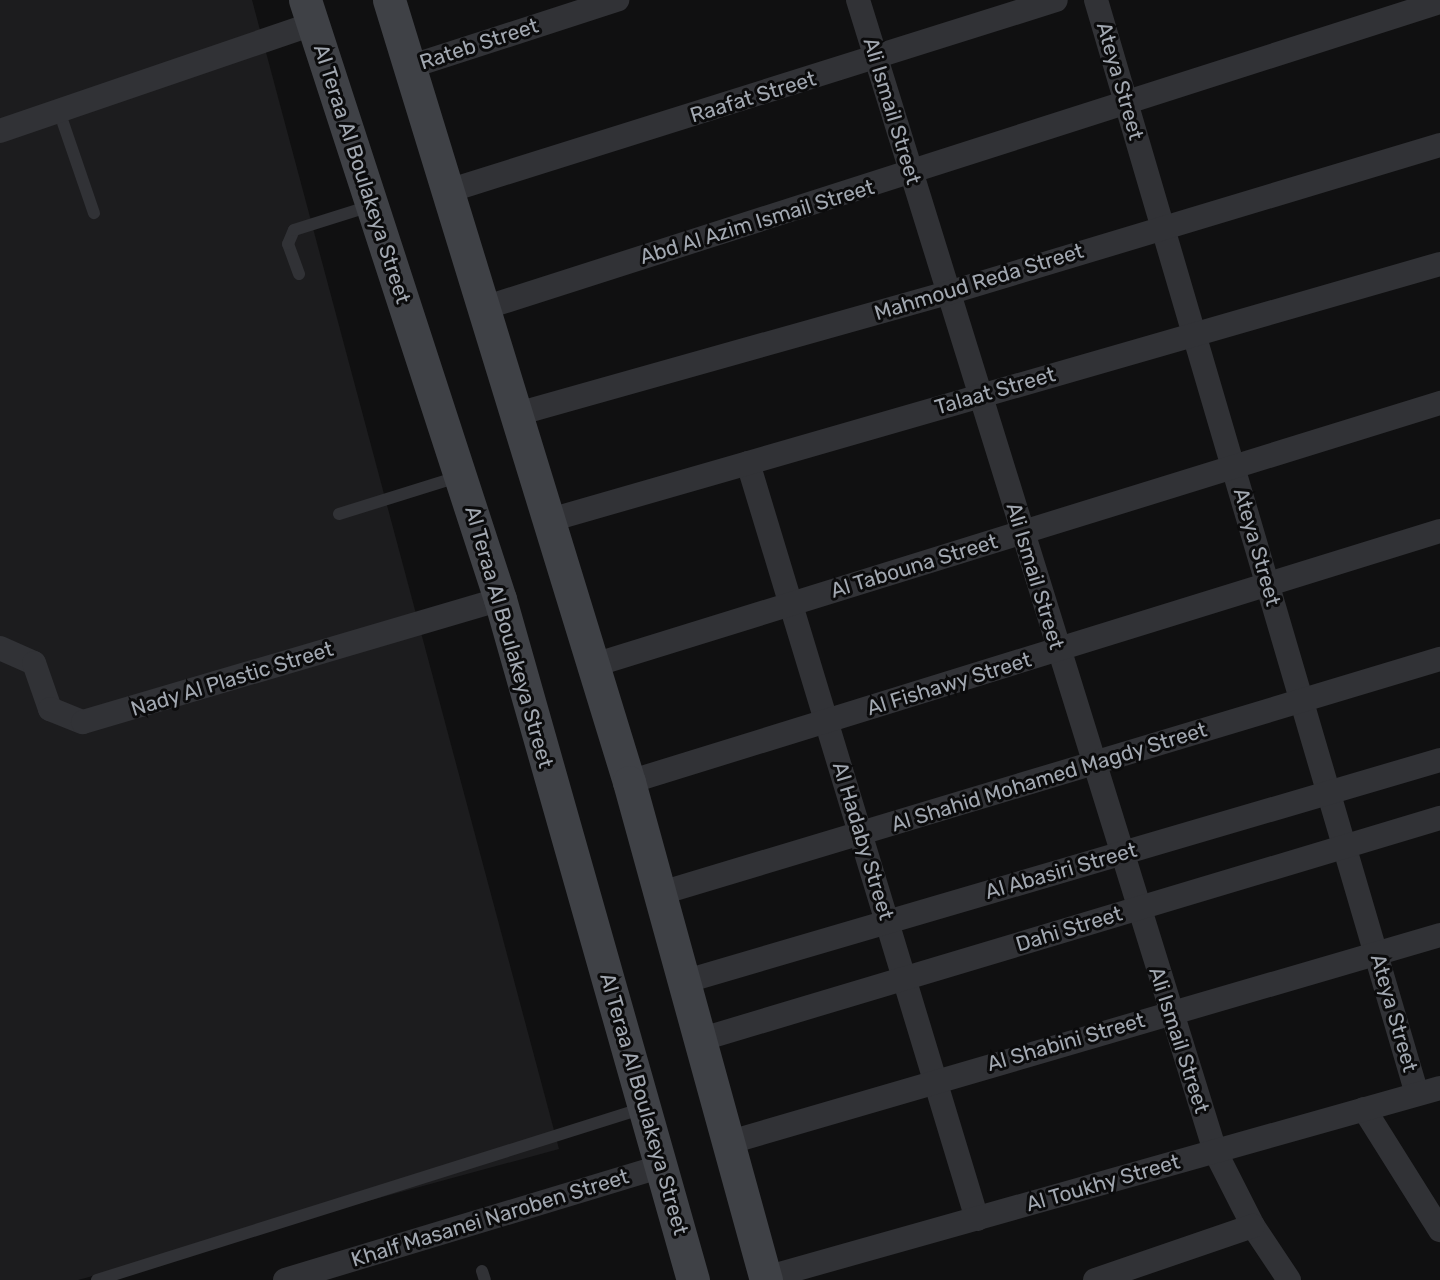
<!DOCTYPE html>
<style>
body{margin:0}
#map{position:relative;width:1440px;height:1280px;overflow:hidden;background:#101011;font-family:Rubik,sans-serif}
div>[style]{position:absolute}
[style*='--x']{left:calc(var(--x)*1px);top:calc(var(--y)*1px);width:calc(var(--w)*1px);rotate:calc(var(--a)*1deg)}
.built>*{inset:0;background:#1c1c1e}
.lane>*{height:12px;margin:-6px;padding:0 6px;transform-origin:6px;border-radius:6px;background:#313236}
.street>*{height:24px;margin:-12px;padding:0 12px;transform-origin:12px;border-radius:12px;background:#313236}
.secondary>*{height:33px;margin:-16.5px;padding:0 16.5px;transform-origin:16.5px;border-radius:16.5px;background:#3f4146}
span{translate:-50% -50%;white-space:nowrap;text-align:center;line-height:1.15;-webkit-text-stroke:6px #0b0b0c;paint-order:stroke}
.street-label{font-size:21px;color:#a2a8b1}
</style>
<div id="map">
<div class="built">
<i style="clip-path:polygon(0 0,252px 0,559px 1149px,78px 1280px,0 1280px)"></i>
</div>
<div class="lane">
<i style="--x:59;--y:111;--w:108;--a:71.1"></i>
<i style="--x:299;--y:274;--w:32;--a:-110"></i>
<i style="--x:288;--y:244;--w:15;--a:-67"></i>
<i style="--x:294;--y:230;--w:80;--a:-17.5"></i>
<i style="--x:339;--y:514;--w:125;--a:-17.3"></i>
<i style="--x:482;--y:1271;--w:9;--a:72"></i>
<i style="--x:97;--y:1280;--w:573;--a:-17.46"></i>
</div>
<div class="street">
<i style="--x:858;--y:0;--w:1205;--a:72.77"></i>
<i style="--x:1215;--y:1151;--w:84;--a:63.1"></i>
<i style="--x:1253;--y:1226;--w:65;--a:56.3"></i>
<i style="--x:1096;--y:0;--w:1140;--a:73.65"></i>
<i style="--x:409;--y:67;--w:219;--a:-17.9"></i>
<i style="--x:0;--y:131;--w:330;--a:-18.9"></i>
<i style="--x:448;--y:191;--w:637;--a:-17.44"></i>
<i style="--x:484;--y:308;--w:1004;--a:-17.75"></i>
<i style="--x:517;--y:414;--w:448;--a:-15.7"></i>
<i style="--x:948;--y:293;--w:514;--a:-16.74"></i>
<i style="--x:748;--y:463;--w:790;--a:73.15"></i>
<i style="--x:550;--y:520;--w:926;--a:-16.05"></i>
<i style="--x:0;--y:648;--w:37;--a:24"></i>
<i style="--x:34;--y:663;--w:49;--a:70.8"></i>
<i style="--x:50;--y:709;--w:35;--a:22"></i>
<i style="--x:83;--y:722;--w:435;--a:-16.4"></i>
<i style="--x:594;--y:665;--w:886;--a:-17.21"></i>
<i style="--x:629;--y:782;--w:849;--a:-17.2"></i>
<i style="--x:658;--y:894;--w:817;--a:-16.73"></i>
<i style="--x:683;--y:982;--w:789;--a:-16.34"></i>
<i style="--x:699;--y:1040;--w:774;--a:-16.68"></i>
<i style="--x:1364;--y:1109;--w:143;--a:57.9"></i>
<i style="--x:727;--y:1143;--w:743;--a:-16.26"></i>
<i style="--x:765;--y:1278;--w:701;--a:-15.72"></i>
<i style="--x:285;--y:1280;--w:394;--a:-16.8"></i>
<i style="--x:1095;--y:1280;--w:167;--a:-18.9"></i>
</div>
<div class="secondary">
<i style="--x:305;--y:0;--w:630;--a:71.97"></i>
<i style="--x:500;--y:599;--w:708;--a:74.18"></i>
<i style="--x:389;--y:0;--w:818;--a:72.94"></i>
<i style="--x:629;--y:782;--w:517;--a:74.62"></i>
</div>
<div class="street-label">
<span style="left:479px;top:44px;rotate:-18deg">Rateb Street</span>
<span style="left:1120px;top:81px;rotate:74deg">Ateya Street</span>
<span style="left:753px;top:97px;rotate:-17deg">Raafat Street</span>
<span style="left:892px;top:111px;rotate:73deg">Ali Ismail Street</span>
<span style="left:362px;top:174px;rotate:72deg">Al Teraa Al Boulakeya Street</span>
<span style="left:757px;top:222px;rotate:-17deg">Abd Al Azim Ismail Street</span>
<span style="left:979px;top:282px;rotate:-17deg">Mahmoud Reda Street</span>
<span style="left:995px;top:391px;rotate:-16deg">Talaat Street</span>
<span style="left:1257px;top:547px;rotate:74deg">Ateya Street</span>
<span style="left:914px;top:566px;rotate:-17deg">Al Tabouna Street</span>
<span style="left:1035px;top:576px;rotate:73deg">Ali Ismail Street</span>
<span style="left:509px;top:637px;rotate:74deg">Al Teraa Al Boulakeya Street</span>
<span style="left:232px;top:679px;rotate:-17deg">Nady Al Plastic Street</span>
<span style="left:949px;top:684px;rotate:-17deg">Al Fishawy Street</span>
<span style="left:1049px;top:777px;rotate:-17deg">Al Shahid Mohamed Magdy Street</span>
<span style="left:863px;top:841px;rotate:73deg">Al Hadaby Street</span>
<span style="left:1061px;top:871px;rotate:-16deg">Al Abasiri Street</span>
<span style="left:1069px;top:929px;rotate:-17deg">Dahi Street</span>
<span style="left:1394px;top:1013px;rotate:74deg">Ateya Street</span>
<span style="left:1179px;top:1040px;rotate:72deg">Ali Ismail Street</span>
<span style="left:1066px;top:1042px;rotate:-16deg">Al Shabini Street</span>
<span style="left:644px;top:1104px;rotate:74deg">Al Teraa Al Boulakeya Street</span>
<span style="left:1103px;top:1183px;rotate:-16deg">Al Toukhy Street</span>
<span style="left:490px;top:1218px;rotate:-17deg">Khalf Masanei Naroben Street</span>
</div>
</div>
